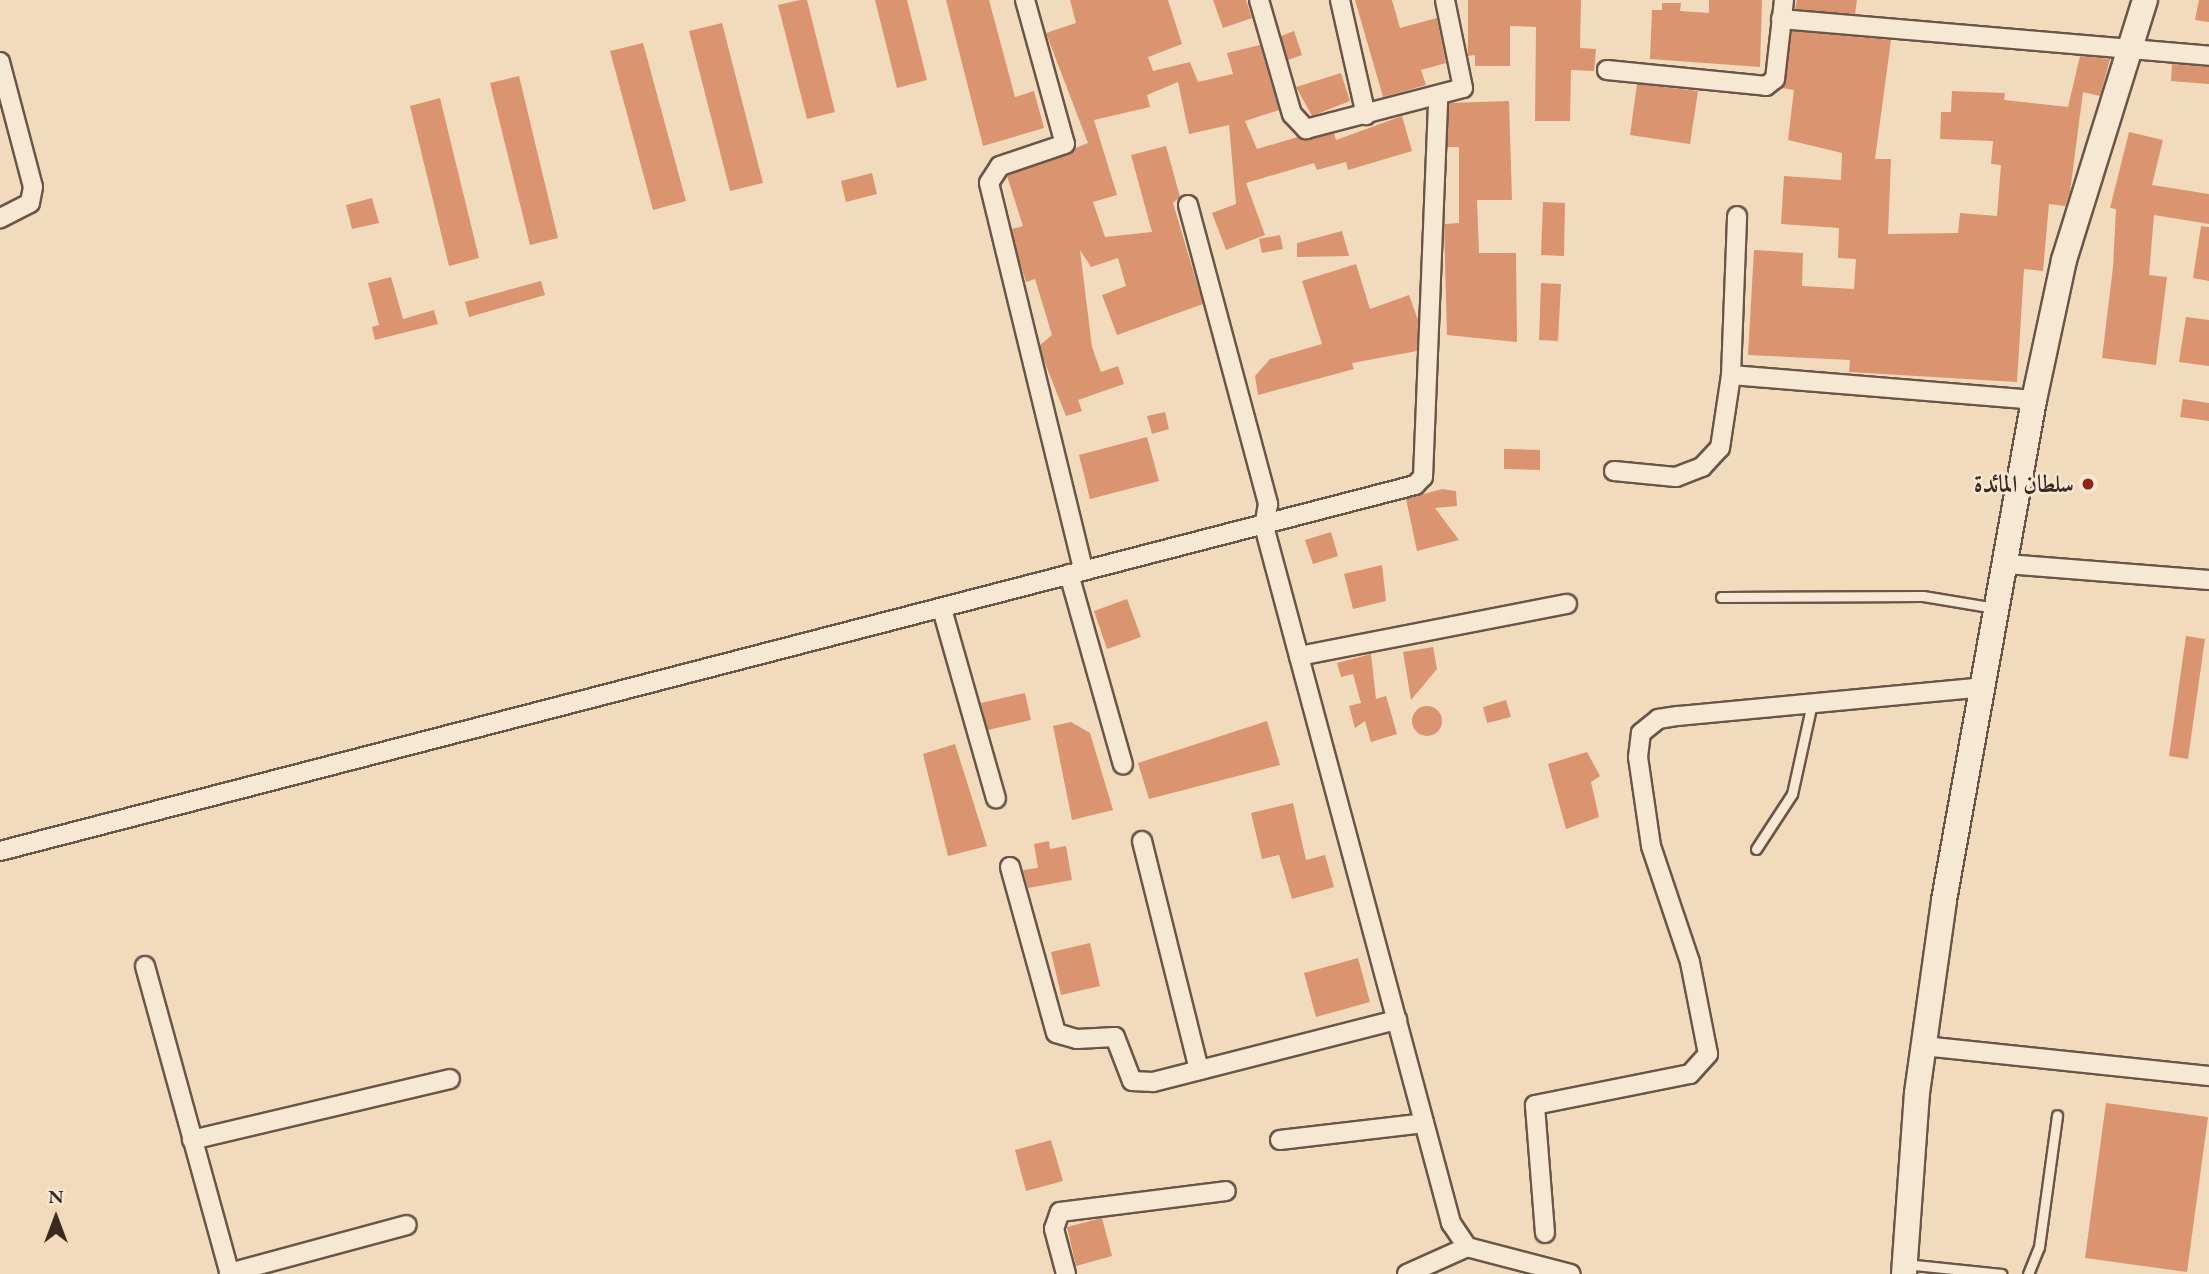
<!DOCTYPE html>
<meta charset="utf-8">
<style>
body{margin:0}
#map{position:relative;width:2209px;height:1274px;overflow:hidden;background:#f2dbbc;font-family:"EB Garamond",Amiri,serif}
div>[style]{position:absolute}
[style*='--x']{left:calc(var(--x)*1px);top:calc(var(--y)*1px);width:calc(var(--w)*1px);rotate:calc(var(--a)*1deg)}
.building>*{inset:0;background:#da9570}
.round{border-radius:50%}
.roads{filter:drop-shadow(2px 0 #6a5648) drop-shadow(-2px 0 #6a5648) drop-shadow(0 2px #6a5648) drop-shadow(0 -2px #6a5648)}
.lane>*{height:9px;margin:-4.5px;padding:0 4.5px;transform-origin:4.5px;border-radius:4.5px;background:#f7e8d3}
.street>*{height:18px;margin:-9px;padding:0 9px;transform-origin:9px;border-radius:9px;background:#f7e8d3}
.secondary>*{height:24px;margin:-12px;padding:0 12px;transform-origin:12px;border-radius:12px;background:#f7e8d3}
.dots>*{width:19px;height:19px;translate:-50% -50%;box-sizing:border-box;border:4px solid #f7e8d3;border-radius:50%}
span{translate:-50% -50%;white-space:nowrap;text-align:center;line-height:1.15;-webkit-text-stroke:5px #f7e8d3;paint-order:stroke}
.poi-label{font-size:24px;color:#3c2a21;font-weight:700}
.right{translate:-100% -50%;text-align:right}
.north{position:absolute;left:21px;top:1183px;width:70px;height:70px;-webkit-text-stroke:5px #f7e8d3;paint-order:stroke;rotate:0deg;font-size:19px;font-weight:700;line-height:28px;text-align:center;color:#3c2a21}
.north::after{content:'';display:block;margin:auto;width:24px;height:32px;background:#3c2a21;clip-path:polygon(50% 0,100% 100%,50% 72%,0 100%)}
</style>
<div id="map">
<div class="building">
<i style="clip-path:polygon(800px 0,807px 0,835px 112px,807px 119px,778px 5px)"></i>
<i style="clip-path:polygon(875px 0,907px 0,927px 80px,897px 88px)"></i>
<i style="clip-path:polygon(946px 0,989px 0,1015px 97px,1034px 91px,1044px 128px,983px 146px)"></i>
<i style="clip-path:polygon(1070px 0,1168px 0,1182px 44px,1148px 57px,1153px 71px,1190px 62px,1198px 82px,1233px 74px,1227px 53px,1260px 45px,1279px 110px,1245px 121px,1257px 149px,1298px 137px,1334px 133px,1336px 140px,1402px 116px,1412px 151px,1348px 170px,1346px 162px,1317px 170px,1314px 163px,1246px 183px,1265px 235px,1226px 250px,1212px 213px,1236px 204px,1229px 125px,1189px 134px,1178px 82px,1147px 95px,1150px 107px,1094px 120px,1117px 195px,1093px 202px,1105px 237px,1152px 232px,1131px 155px,1166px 146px,1180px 197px,1173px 203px,1203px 304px,1117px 335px,1102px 295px,1126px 286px,1118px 258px,1091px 267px,1080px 250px,1092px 347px,1101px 372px,1118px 366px,1124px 384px,1078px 400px,1082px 411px,1066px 416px,1043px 358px,1040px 345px,1052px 335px,1035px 279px,1026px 282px,1019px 259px,1012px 229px,1023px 226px,1007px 176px,1088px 143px,1046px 33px,1076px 23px)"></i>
<i style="clip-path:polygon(1213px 0,1246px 0,1252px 18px,1223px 28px)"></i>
<i style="clip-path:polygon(1355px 0,1392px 0,1400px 28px,1437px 18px,1446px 63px,1421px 70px,1426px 85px,1383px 97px)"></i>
<i style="clip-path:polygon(1468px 0,1581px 0,1580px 48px,1596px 49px,1594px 71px,1571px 70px,1570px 121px,1535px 121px,1536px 27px,1510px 26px,1510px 66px,1475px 66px,1475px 55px,1468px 56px)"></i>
<i style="clip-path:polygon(1709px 0,1762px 0,1760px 67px,1650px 59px,1652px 10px,1662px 10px,1662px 3px,1681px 3px,1680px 11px,1709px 13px)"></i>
<i style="clip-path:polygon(1797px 0,1857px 0,1855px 14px,1795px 9px)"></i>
<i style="clip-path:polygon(2199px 0,2209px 0,2209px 22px,2195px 20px)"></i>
<i style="clip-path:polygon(722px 23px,763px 183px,730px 191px,689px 31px)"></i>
<i style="clip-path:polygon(1294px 31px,1302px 55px,1288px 60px,1281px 36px)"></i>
<i style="clip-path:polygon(1792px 31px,1891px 40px,1875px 159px,1891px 159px,1888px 234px,1958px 233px,1960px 213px,1997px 216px,2001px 165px,1991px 164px,1993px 141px,1940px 139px,1941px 112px,1951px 112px,1952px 91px,2005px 93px,2004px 100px,2068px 107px,2080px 56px,2110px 59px,2100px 96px,2083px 92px,2070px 192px,2065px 206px,2049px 204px,2043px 271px,2024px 269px,2017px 382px,1849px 372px,1850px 360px,1748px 355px,1754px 250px,1803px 253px,1802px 286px,1854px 289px,1856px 259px,1838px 258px,1839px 228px,1781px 224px,1784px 176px,1841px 180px,1842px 153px,1788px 140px,1794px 90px,1782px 88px)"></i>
<i style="clip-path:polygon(643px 43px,686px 201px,653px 210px,610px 51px)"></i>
<i style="clip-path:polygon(2172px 64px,2209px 67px,2209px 84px,2171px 81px)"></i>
<i style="clip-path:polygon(1341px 73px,1350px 101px,1312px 116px,1296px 87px)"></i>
<i style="clip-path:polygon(519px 76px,558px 238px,530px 245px,490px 83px)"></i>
<i style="clip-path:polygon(1637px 84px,1698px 91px,1690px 144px,1630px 135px)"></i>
<i style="clip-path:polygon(440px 98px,479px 258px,449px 266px,410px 106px)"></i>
<i style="clip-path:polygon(1509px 101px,1512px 200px,1477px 200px,1479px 253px,1516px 253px,1517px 342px,1447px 335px,1444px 224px,1459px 223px,1459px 147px,1447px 147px,1449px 103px)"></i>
<i style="clip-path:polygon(2129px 132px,2163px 140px,2152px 185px,2209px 194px,2209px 224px,2154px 215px,2149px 275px,2167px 277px,2156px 365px,2102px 358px,2113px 267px,2116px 209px,2110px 208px)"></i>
<i style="clip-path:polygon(872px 173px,877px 194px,846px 202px,841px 181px)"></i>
<i style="clip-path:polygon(372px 198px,379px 223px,352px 229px,346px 205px)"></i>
<i style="clip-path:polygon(1543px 202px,1565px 203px,1564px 256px,1541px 255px)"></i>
<i style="clip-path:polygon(2201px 226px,2209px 227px,2209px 281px,2193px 278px)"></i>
<i style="clip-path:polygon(1342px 231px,1349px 256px,1297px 257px,1297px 243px)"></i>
<i style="clip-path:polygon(1280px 235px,1283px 249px,1262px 253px,1259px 239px)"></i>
<i style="clip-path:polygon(1356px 264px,1370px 309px,1409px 295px,1418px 320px,1417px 351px,1352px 363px,1354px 369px,1258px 395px,1255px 376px,1270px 359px,1322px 344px,1302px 281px)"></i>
<i style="clip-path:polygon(391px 277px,403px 319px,434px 310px,438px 324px,375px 340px,372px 327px,379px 325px,368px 283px)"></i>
<i style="clip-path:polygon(541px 281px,545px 295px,469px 317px,465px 302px)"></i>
<i style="clip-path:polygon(1541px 283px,1561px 284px,1558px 341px,1539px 340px)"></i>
<i style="clip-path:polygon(2186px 317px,2209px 320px,2209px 366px,2179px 362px)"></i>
<i style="clip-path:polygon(2183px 399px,2209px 403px,2209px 421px,2180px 417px)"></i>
<i style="clip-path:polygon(1165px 412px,1169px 429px,1152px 434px,1147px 416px)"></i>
<i style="clip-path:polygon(1147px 437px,1159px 481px,1090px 499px,1079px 455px)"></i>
<i style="clip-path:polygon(1504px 449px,1540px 450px,1540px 470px,1504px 469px)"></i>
<i style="clip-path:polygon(1442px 489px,1456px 491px,1457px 506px,1435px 508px,1459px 540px,1417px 551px,1406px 499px)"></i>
<i style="clip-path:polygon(1331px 532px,1338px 556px,1313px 564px,1305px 540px)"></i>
<i style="clip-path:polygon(1382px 565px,1386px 601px,1353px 609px,1344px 574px)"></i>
<i style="clip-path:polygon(1127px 599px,1141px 637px,1107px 649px,1094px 611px)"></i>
<i style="clip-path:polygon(2186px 636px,2205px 639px,2188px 759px,2169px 756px)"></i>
<i style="clip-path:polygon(1433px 647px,1437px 669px,1411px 700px,1403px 652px)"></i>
<i style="clip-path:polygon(1371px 654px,1376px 699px,1386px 696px,1397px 734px,1371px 742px,1365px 721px,1355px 728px,1349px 706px,1361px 703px,1353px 674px,1341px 677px,1337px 663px)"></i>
<i style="clip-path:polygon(1025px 693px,1031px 720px,988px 730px,981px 703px)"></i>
<i style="clip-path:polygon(1506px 700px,1511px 717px,1487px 723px,1483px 707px)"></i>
<i class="round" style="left:1412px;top:706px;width:30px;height:30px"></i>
<i style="clip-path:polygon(1267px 721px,1280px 765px,1149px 799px,1138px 763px)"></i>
<i style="clip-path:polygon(1071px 722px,1090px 733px,1113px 810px,1072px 820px,1053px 726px)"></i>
<i style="clip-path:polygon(955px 744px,987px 846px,948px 856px,923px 754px)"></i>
<i style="clip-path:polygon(1587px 752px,1600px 776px,1591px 782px,1599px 817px,1566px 829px,1548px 764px)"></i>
<i style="clip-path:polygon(1293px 803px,1306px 860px,1325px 855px,1334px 887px,1292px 899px,1279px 855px,1262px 859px,1251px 813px)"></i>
<i style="clip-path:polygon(1049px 841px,1050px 849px,1066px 846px,1072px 880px,1028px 888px,1023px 870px,1038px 868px,1034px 844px)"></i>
<i style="clip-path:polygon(1090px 943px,1100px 986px,1061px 995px,1051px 952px)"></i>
<i style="clip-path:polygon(1358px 958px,1370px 1002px,1316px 1017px,1304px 973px)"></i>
<i style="clip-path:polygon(2106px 1103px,2208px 1117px,2187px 1272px,2085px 1258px)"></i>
<i style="clip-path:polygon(1051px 1140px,1063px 1181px,1026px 1191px,1015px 1150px)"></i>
<i style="clip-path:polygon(1102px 1218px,1112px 1256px,1076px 1266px,1067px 1227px)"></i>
</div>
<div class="roads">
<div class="lane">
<i style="--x:1721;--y:597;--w:202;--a:-0.3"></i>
<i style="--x:1923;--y:596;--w:73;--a:9.5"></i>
<i style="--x:1756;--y:849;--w:66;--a:-56.8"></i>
<i style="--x:1792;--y:794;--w:93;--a:-77.6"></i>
<i style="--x:1905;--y:1264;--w:97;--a:5.9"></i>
<i style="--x:2028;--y:1274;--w:29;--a:-68"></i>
<i style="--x:2039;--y:1247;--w:133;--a:-82.2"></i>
</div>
<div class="street">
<i style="--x:1025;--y:0;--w:149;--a:74.5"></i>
<i style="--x:1065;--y:144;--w:69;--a:161.3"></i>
<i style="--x:1000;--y:166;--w:20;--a:123"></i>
<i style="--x:989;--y:183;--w:398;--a:76.3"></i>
<i style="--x:1259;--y:0;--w:119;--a:73.9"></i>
<i style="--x:1292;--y:114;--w:21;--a:47"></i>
<i style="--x:1306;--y:129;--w:162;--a:-14.6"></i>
<i style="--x:1463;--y:88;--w:90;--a:-101.6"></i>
<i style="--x:1340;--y:0;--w:118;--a:77.3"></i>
<i style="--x:1781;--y:19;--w:430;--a:4.9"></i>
<i style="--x:0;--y:62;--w:129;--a:75.2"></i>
<i style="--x:33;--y:187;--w:16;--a:101"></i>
<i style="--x:30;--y:203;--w:34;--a:153"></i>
<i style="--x:1607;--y:70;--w:160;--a:5.7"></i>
<i style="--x:1766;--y:86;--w:11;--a:-38"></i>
<i style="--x:1775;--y:79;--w:80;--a:-83.5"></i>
<i style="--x:1188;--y:205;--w:310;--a:75"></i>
<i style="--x:1268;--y:504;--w:22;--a:100"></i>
<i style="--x:1264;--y:526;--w:722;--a:74.98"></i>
<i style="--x:1451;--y:1223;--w:29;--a:56"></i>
<i style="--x:1467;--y:1247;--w:107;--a:14.6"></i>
<i style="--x:1731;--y:375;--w:304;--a:4.7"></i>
<i style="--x:1614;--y:471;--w:62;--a:5.5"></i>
<i style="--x:1676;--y:477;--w:28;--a:-21"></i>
<i style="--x:1702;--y:467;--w:26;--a:-47"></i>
<i style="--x:1720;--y:448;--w:74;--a:-81.4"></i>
<i style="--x:1731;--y:375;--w:159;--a:-87.8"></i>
<i style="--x:2006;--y:564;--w:204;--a:4.5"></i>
<i style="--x:1069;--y:574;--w:198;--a:74.2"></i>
<i style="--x:942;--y:609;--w:197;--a:74.1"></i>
<i style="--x:1299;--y:656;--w:273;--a:-11"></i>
<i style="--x:1142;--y:841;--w:236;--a:76"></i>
<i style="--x:0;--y:851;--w:1462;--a:-14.5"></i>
<i style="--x:1415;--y:485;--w:11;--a:-45"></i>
<i style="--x:1423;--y:477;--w:380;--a:-87.7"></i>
<i style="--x:1010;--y:867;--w:172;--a:74.5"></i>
<i style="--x:1056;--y:1033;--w:22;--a:16"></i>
<i style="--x:1077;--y:1039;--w:38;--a:-3"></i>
<i style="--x:1115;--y:1037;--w:47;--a:68.9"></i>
<i style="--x:1132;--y:1081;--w:21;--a:3"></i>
<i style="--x:1153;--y:1082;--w:252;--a:-14.3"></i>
<i style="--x:145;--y:966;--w:320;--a:74.6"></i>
<i style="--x:1923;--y:1046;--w:288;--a:6"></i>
<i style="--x:192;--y:1140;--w:265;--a:-13.3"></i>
<i style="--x:1280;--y:1140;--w:145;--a:-6.7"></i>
<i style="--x:1545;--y:1233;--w:128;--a:-94.5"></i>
<i style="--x:1535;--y:1105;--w:158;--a:-11.3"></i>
<i style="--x:1690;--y:1074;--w:27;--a:-48"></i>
<i style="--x:1708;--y:1054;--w:94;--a:-101.1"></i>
<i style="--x:1690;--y:962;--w:122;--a:-108.6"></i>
<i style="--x:1651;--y:846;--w:90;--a:-98.3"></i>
<i style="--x:1638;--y:757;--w:24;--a:-83"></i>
<i style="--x:1641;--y:733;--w:22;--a:-39"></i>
<i style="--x:1658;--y:719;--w:20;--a:-9"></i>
<i style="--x:1678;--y:716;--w:305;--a:-5.4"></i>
<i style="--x:229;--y:1273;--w:184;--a:-15.1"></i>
<i style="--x:1066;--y:1274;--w:47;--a:-104.9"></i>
<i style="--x:1054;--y:1229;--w:18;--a:-71"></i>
<i style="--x:1060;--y:1212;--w:167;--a:-7.2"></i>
<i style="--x:1407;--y:1274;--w:66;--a:-24.2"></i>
</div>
<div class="secondary">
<i style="--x:1904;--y:1274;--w:181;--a:-85.9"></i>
<i style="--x:1917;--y:1093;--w:195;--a:-82"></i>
<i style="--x:1944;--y:900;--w:508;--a:-79.8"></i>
<i style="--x:2034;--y:400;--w:143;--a:-77.9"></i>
<i style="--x:2064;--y:260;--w:272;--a:-72.7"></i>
</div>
</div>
<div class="dots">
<i style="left:2088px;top:484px;background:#8f2418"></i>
</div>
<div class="poi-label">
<span class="right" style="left:2074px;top:484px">سلطان المائدة</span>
</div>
<div class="north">N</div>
</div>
